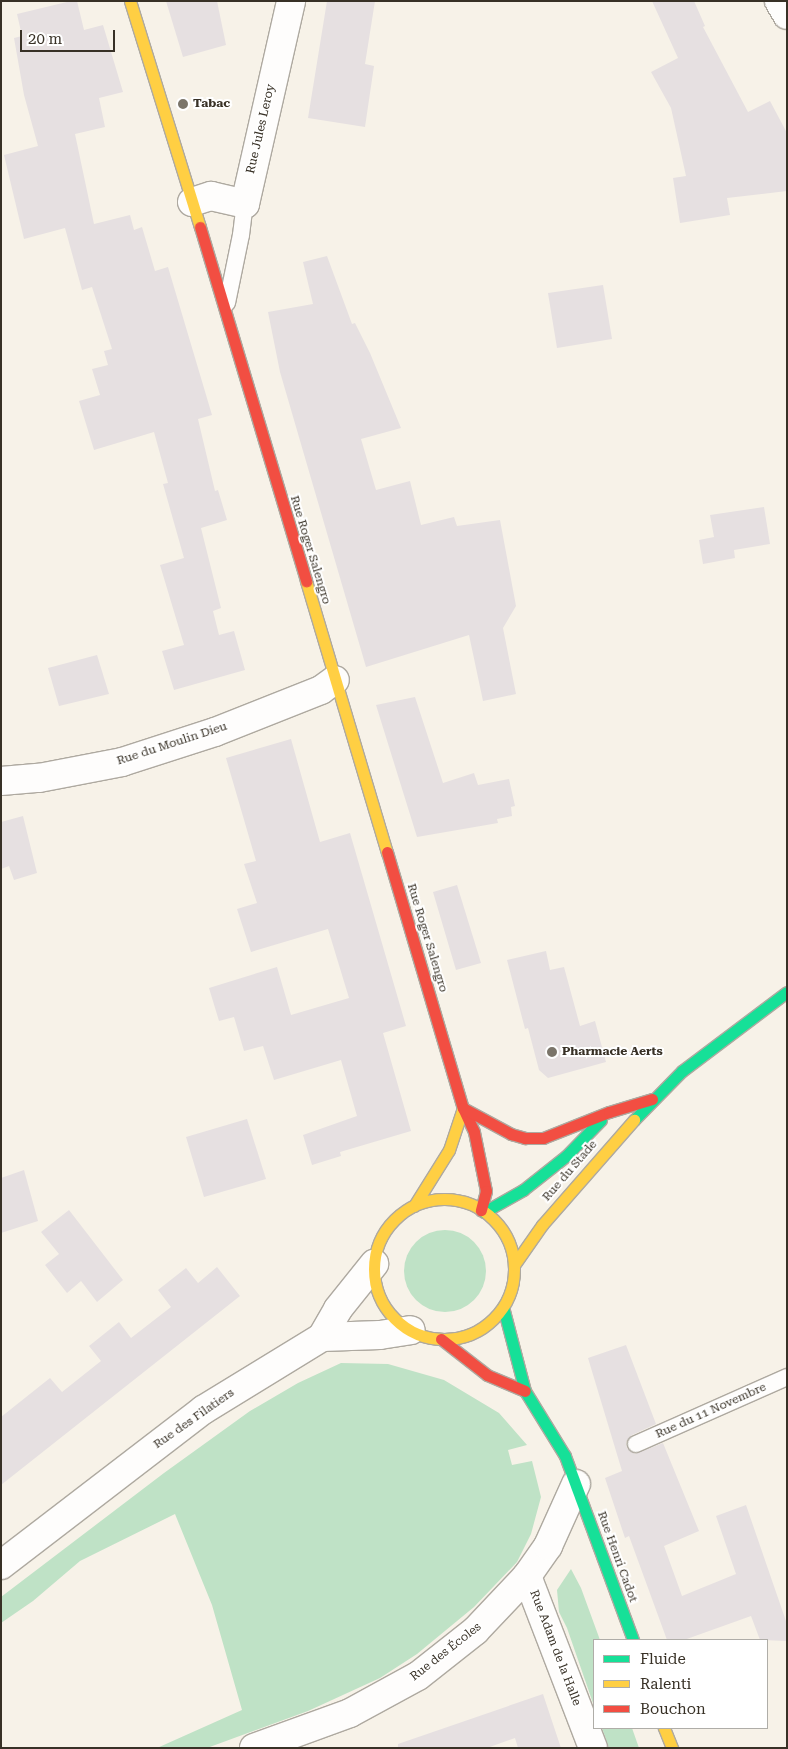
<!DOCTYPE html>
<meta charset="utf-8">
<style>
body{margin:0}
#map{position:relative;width:788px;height:1749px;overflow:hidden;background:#f7f2e8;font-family:"Roboto Serif",serif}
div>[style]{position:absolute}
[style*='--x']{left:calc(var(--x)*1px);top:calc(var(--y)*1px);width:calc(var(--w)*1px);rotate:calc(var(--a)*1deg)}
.green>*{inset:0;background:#bfe2c6}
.round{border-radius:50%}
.building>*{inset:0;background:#e6e0e1}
.roads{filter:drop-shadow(1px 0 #aea9a0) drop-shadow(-1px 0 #aea9a0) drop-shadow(0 1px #aea9a0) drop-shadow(0 -1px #aea9a0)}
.lane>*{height:16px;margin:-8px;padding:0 8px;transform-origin:8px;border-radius:8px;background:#fefdfc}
.street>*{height:28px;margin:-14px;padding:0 14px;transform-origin:14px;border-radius:14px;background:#fefdfc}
.fast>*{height:11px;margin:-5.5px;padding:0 5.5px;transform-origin:5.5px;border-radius:5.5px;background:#16e098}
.slow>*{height:11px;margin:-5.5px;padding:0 5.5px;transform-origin:5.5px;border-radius:5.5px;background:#ffcf43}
.slow>.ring{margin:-5.5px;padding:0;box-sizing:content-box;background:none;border:11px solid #ffcf43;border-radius:50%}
.jam>*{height:11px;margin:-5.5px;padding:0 5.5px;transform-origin:5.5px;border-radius:5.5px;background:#f24e42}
.dots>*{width:14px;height:14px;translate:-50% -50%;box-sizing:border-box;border:2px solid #fff;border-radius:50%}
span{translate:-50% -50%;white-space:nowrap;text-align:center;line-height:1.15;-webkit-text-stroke:4px #fff;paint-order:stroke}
.poi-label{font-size:12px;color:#383126;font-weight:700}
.left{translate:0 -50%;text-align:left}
.street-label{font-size:12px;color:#383126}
.frame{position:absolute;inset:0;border:2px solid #383126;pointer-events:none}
.legend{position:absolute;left:593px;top:1639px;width:175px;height:90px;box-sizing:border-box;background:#fff;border:1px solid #afada8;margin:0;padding:6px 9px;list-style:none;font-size:15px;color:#383126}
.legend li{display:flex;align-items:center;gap:10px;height:25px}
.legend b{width:25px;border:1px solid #afada8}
.scale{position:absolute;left:20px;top:30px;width:95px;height:22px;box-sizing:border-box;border:2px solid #383126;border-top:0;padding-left:6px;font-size:15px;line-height:18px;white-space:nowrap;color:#383126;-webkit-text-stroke:4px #fff;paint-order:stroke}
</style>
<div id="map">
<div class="green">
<i class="round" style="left:404px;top:1230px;width:82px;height:82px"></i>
<i style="clip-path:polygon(341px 1363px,388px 1364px,444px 1380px,499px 1413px,527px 1445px,508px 1450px,512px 1465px,532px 1461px,541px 1497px,531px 1534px,517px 1562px,474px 1607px,417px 1654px,380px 1678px,308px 1711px,207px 1748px,157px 1748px,242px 1710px,212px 1605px,175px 1514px,80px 1561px,33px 1601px,1px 1623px,1px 1597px,164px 1473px,250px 1411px,298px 1383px)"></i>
<i style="clip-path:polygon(571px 1569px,581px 1588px,600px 1640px,594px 1640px,594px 1706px,567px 1628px,559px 1612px,557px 1590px)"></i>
<i style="clip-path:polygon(602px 1728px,632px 1728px,639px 1748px,609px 1748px)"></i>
</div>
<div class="building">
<i style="clip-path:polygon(71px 1px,77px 1px,84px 30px,103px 25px,123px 92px,99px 98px,105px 127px,75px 134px,94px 224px,130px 215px,134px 230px,142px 227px,155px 271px,168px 267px,212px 415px,198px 419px,215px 491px,218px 490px,227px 520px,201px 528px,221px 608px,213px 611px,219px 635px,234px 631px,245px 670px,174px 690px,162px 651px,184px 645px,160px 565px,184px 558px,163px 484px,168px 483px,154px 432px,94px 450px,79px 401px,100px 395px,92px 369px,108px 365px,104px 351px,112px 349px,92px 287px,82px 290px,65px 228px,24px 239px,4px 155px,38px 146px,24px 95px,14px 38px,22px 36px,17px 14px)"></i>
<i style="clip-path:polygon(166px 1px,217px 1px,226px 45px,183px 57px)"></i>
<i style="clip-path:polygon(327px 1px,375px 1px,365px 64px,374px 66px,365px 127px,308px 118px)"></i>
<i style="clip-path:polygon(652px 1px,694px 1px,705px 26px,703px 27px,748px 112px,770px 101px,787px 133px,787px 191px,727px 198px,730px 215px,680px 223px,673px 178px,686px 176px,671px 108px,651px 72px,678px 58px)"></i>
<i style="clip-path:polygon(327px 256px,352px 324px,355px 323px,370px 353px,401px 428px,361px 439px,376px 490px,410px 481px,421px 525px,454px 517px,457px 526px,500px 520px,516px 606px,503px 628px,516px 694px,483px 701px,469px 635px,366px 667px,280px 372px,268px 312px,313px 304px,303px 262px)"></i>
<i style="clip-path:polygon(603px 285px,612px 339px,557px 348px,548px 293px)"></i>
<i style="clip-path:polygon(764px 507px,770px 544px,734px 550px,735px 558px,703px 564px,699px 540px,714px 537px,710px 515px)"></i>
<i style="clip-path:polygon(97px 655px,109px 694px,59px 706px,48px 668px)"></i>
<i style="clip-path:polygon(415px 697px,443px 783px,474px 773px,478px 785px,509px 779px,515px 806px,511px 807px,512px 816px,497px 819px,498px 823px,417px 837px,376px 705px)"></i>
<i style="clip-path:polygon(291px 739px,320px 842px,350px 833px,406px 1026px,383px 1033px,411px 1131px,340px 1152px,341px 1156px,312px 1165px,303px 1135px,357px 1116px,341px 1060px,274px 1080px,263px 1046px,244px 1051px,234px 1017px,219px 1021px,209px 988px,277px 967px,291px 1015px,349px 998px,328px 929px,251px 952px,237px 909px,257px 903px,244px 864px,256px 861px,226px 758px)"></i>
<i style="clip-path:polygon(23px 816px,37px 873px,14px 880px,9px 866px,1px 869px,1px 822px)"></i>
<i style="clip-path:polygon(457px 885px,481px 963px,456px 970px,433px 892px)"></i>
<i style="clip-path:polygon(546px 951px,550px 970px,564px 967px,580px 1026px,595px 1021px,606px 1062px,548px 1078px,539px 1070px,528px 1028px,525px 1029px,507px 960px)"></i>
<i style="clip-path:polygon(247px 1119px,266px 1179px,204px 1197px,186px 1137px)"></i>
<i style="clip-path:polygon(24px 1170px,38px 1221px,1px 1233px,1px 1178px)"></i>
<i style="clip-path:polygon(69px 1210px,123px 1280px,97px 1302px,81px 1281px,67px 1293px,45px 1265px,59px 1254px,41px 1232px)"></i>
<i style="clip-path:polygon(217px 1267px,240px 1296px,1px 1485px,1px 1417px,50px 1378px,62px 1392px,101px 1361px,89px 1346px,119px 1322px,131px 1338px,171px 1307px,158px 1290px,186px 1268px,198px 1283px)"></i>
<i style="clip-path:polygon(626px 1345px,656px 1424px,632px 1435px,626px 1442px,627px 1448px,635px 1454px,663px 1443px,699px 1531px,664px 1546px,682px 1596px,736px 1574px,716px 1516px,746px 1505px,787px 1624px,787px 1641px,760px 1640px,751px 1616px,684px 1640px,667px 1640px,629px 1536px,625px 1538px,605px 1478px,622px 1471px,588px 1358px)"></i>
<i style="clip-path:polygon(543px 1694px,561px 1748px,518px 1748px,515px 1738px,487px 1748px,398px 1748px,398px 1744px)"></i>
</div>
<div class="roads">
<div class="lane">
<i style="--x:227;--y:303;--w:69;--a:-78.4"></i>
<i style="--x:241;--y:235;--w:31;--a:-83"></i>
<i style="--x:636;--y:1444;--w:165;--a:-23.9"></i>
</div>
<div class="street">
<i style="--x:779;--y:1;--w:16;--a:60"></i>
<i style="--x:192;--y:202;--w:20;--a:-18"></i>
<i style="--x:211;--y:196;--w:35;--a:13"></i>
<i style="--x:245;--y:204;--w:208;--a:-77.2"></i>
<i style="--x:1;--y:781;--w:38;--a:-5"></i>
<i style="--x:39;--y:778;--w:85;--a:-10.9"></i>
<i style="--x:122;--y:762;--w:98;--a:-17.9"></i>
<i style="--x:215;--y:732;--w:114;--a:-21.6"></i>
<i style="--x:321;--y:690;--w:17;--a:-36"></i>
<i style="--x:322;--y:1337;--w:58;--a:-2"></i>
<i style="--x:380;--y:1335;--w:31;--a:-9"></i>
<i style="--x:1;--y:1565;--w:255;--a:-37.5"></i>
<i style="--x:203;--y:1410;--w:140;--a:-31.5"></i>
<i style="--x:322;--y:1337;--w:32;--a:-60"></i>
<i style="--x:338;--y:1309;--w:58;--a:-51.3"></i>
<i style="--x:527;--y:1576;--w:184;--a:69"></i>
<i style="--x:254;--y:1748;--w:102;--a:-20"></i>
<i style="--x:350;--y:1713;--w:77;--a:-28.6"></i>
<i style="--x:418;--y:1676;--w:73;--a:-38.3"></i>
<i style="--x:475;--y:1631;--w:76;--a:-46.6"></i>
<i style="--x:527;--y:1576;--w:37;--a:-55"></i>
<i style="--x:548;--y:1546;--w:68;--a:-65.7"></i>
</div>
<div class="fast">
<i style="--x:634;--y:1120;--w:69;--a:-45.6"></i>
<i style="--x:682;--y:1071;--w:131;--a:-37"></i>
<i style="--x:484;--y:1212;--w:45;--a:-29.4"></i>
<i style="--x:523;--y:1190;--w:55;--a:-38.3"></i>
<i style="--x:566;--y:1156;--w:50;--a:-45.8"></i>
<i style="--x:503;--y:1307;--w:87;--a:75.3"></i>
<i style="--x:525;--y:1391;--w:76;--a:58.4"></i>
<i style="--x:565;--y:1456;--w:196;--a:69.7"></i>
</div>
<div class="slow">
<i style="--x:130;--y:1;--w:237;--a:72.8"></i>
<i style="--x:306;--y:581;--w:283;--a:73.4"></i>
<i class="ring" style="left:374px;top:1199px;width:129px;height:129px"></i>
<i style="--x:414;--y:1206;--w:66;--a:-58"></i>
<i style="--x:449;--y:1150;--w:44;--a:-71.6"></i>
<i style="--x:514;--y:1265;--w:49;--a:-55"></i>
<i style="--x:542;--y:1225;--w:140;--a:-48.8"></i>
<i style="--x:664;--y:1728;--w:22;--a:68"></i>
</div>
<div class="jam">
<i style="--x:200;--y:227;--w:370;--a:73.3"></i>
<i style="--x:387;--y:852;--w:267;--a:73.5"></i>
<i style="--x:463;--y:1108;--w:26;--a:65"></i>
<i style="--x:474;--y:1132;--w:60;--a:78.5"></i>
<i style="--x:486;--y:1191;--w:20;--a:105"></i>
<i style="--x:463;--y:1108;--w:55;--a:28.4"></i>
<i style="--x:511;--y:1134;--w:15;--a:16"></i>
<i style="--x:525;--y:1138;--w:18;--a:0"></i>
<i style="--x:543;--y:1138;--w:71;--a:-21.5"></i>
<i style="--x:609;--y:1112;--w:45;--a:-16.8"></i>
<i style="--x:441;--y:1339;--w:58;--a:38"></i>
<i style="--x:487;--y:1375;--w:41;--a:22.8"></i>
</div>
</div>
<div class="dots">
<i style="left:183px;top:104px;background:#7b756a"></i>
<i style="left:552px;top:1052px;background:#7b756a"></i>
</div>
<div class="poi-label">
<span class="left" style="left:193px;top:104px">Tabac</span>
<span class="left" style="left:562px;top:1052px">Pharmacie Aerts</span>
</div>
<div class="street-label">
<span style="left:261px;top:129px;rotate:-77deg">Rue Jules Leroy</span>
<span style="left:310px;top:550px;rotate:73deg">Rue Roger Salengro</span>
<span style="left:172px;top:744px;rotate:-18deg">Rue du Moulin Dieu</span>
<span style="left:427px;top:938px;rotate:73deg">Rue Roger Salengro</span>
<span style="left:570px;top:1171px;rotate:-49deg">Rue du Stade</span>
<span style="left:711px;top:1411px;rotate:-24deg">Rue du 11 Novembre</span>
<span style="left:194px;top:1419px;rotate:-35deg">Rue des Filatiers</span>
<span style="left:617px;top:1557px;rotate:70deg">Rue Henri Cadot</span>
<span style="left:555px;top:1648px;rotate:69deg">Rue Adam de la Halle</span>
<span style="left:446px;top:1652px;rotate:-38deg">Rue des Écoles</span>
</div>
<div class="frame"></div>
<ul class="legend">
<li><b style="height:6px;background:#16e098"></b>Fluide</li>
<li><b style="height:6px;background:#ffcf43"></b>Ralenti</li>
<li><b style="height:6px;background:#f24e42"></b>Bouchon</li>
</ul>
<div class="scale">20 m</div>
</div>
